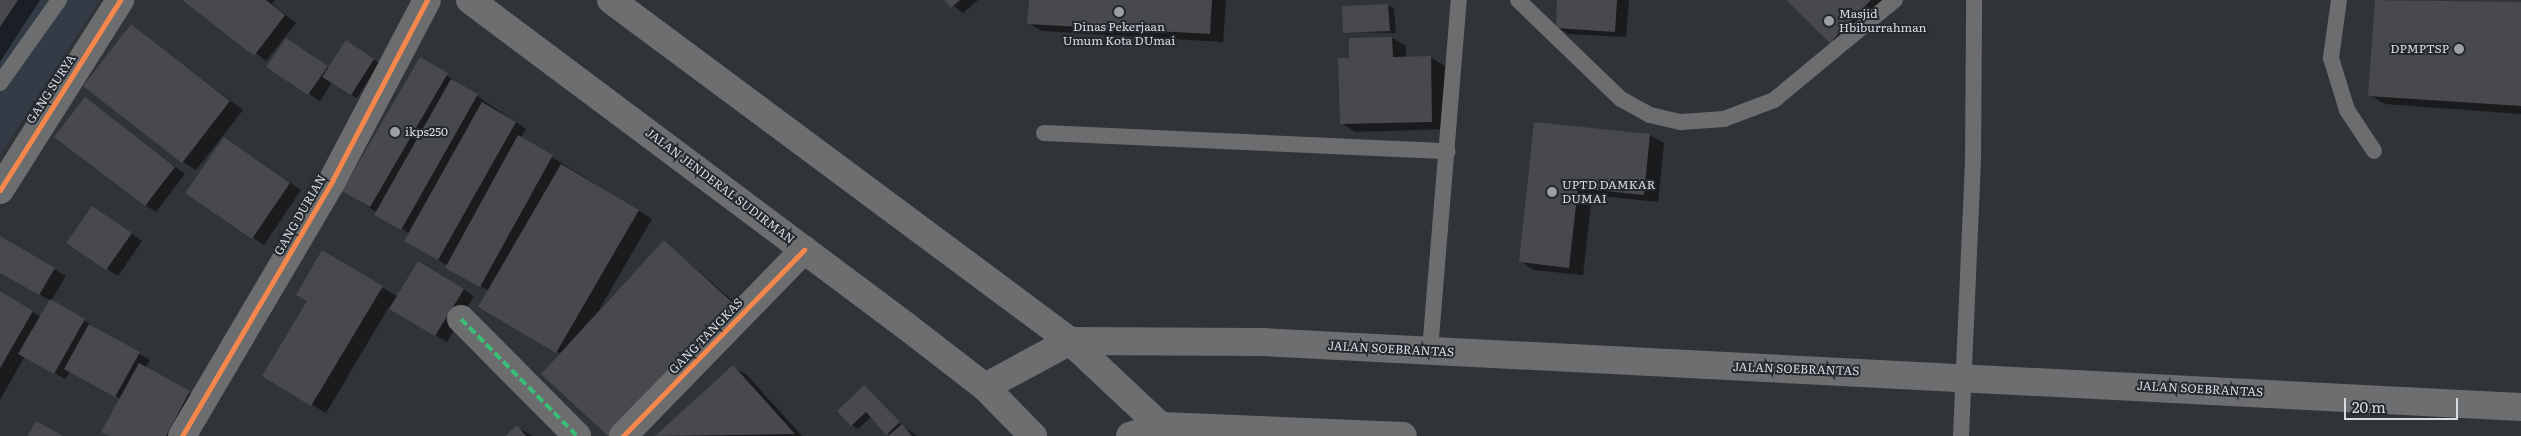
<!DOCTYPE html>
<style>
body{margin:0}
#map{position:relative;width:2521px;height:436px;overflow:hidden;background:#303337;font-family:Literata,serif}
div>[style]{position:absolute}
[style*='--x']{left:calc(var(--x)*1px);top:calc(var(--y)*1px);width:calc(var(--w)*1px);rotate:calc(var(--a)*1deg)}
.built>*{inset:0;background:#323b46}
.shadow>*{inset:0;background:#0007}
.building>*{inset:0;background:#47494c}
.lane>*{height:16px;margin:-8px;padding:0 8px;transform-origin:8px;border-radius:8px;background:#6c6d6e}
.street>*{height:28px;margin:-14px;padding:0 14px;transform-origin:14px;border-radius:14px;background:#6c6d6e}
.primary>*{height:28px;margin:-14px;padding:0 14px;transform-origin:14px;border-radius:14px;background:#6c6e70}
.quiet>*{height:4px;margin-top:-2px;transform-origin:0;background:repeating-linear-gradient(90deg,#3abd76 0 8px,transparent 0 12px)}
.cycleway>*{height:5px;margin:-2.5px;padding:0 2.5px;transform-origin:2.5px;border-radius:2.5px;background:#f5874c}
.dots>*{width:14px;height:14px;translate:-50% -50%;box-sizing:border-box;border:2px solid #242930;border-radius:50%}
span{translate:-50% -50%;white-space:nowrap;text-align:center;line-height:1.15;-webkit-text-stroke:4px #242930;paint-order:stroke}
.poi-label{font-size:12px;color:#d8dce0}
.left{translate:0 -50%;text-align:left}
.right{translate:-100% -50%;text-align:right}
.street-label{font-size:12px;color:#d8dce0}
.scale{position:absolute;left:2344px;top:398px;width:114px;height:22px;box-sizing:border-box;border:2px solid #d8dce0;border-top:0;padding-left:6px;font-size:15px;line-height:18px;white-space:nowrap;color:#d8dce0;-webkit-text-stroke:4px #242930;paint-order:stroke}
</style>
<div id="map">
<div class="built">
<i style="clip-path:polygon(0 0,99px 0,0 155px)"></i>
</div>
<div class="shadow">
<i style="clip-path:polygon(0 0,40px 0,0 62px)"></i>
<i style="clip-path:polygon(184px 0,275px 0,272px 4px,296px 23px,266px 61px)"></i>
<i style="clip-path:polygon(946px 0,978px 0,963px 13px)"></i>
<i style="clip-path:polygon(1030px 0,1226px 0,1223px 42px,1042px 31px,1028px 23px)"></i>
<i style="clip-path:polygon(1559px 0,1629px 0,1626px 37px,1568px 34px,1557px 27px)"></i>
<i style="clip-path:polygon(1788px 0,1895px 0,1846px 51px)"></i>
<i style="clip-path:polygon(2376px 0,2521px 3px,2521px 114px,2385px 104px,2369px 95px)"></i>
<i style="clip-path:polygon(1388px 5px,1394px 8px,1396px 33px,1345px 32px)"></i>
<i style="clip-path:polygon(132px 26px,243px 110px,196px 170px,183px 162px)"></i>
<i style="clip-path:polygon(1392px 38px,1406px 46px,1406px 58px,1430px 57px,1445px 66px,1445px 129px,1355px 132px,1341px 123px,1350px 59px)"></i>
<i style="clip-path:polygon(352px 45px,379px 63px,357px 98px,332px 82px,320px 101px,268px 67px,297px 46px,330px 68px)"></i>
<i style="clip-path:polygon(421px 58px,526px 129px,521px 138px,652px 219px,599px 310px,664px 241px,747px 313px,561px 354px,480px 306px,489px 291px,406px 240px,410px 234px,344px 191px)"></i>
<i style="clip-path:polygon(85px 99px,185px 174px,156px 212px,145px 205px)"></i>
<i style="clip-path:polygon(1535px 124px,1650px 135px,1664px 143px,1658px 202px,1592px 195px,1583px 275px,1534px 270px,1520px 261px)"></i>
<i style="clip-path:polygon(224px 138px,301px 190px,264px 245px,186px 192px)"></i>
<i style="clip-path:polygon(103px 214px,142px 241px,118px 276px,68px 243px)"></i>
<i style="clip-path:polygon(0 238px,66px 276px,51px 301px,150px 360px,145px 368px,200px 399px,180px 436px,111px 436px,121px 399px,70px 371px,65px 379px,25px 356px,0 400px,0 293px,41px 317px,51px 301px,0 271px)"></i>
<i style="clip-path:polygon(323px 252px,398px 297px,419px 263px,474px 296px,447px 342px,389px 307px,326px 413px,263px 376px,308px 301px)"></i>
<i style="clip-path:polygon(733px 367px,747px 375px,802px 436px,656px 436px)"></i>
<i style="clip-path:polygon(864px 387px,904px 427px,917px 436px,890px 436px,872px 416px,858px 429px,852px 425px,838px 411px)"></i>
<i style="clip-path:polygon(517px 427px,531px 435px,532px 436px,507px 436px)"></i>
</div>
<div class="building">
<i style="clip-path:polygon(0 0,18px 0,0 27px)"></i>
<i style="clip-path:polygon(182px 0,266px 0,285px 15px,254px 56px)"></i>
<i style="clip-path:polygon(944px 0,960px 0,951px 8px)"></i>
<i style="clip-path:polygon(1029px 0,1212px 0,1210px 34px,1027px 24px)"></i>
<i style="clip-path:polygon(1557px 0,1617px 0,1615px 32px,1556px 28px)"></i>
<i style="clip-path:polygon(1786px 0,1871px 0,1830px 43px)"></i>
<i style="clip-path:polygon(2375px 0,2521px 2px,2521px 106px,2368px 96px)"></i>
<i style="clip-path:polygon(1388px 4px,1390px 31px,1343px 33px,1342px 6px)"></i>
<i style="clip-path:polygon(131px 24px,230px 101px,182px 163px,83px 86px)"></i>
<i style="clip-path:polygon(1392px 37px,1393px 57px,1431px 56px,1432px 122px,1340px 124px,1338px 58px,1349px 58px,1349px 38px)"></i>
<i style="clip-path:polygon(286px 38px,328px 66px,308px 95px,266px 67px)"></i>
<i style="clip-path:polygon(346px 40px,374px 59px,351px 95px,322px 77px)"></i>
<i style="clip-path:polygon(420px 57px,448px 73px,370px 207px,342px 191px)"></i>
<i style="clip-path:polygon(451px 79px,478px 94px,401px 230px,374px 215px)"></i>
<i style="clip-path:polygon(85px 97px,175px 167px,145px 206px,54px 137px)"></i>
<i style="clip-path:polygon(482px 102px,516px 122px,438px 260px,404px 241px)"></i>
<i style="clip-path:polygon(1534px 122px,1650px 134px,1644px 195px,1578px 188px,1569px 268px,1519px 262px)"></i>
<i style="clip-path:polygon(518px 135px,553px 155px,480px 287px,445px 268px)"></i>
<i style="clip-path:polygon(224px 137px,290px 183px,252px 239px,185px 193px)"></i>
<i style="clip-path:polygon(561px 164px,639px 210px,556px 353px,478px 307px)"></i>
<i style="clip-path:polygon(92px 206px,132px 233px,106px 270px,66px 243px)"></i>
<i style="clip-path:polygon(0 236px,55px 268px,39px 295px,0 273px)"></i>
<i style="clip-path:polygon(664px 240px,734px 304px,613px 436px,608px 436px,541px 374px)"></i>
<i style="clip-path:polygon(322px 250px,383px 286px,311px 406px,262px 376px,307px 301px,296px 295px)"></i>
<i style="clip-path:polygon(418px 261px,464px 289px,435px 336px,389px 309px)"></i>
<i style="clip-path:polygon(0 291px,33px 311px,0 368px)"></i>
<i style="clip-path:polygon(50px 299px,85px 319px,54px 374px,18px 354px)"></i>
<i style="clip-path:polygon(89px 324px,140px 352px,115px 397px,64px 369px)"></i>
<i style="clip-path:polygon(139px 363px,190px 391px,166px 436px,109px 436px,101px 432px)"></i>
<i style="clip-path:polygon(733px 365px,795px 434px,655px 436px)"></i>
<i style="clip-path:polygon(864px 385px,900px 422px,886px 435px,866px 412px,851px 426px,837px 411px)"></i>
<i style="clip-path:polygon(36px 421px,63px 436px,27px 436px)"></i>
<i style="clip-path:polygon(902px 424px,912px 436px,888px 436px)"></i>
<i style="clip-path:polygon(517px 425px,526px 436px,505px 436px)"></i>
</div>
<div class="lane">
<i style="--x:1518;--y:0;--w:143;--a:43.9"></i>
<i style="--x:1621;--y:99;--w:33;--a:29"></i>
<i style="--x:1650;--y:115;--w:32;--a:13"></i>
<i style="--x:1681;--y:122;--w:43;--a:-4"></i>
<i style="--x:1724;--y:119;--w:53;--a:-20.8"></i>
<i style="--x:1774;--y:100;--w:157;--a:-39.6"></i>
<i style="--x:2339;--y:0;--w:59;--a:97.9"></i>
<i style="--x:2331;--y:58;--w:54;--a:72.9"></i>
<i style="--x:2347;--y:110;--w:49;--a:56.6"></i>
<i style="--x:0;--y:83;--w:102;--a:-54.6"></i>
<i style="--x:1044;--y:133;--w:404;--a:2.6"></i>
<i style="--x:1430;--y:350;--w:351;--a:-85.3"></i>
<i style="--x:1961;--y:436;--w:275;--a:-87.5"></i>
<i style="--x:1973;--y:161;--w:161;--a:-89.6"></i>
</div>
<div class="street">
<i style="--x:0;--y:190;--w:225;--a:-57.7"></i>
<i style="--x:461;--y:319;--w:165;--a:45.2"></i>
<i style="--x:182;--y:436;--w:296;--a:-59.5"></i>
<i style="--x:332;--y:181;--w:204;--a:-62.3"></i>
<i style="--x:623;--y:436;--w:260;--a:-45.8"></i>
</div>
<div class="primary">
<i style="--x:470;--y:0;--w:544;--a:36.79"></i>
<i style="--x:906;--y:326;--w:100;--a:37.7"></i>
<i style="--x:985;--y:387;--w:69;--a:45.6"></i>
<i style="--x:611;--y:0;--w:572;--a:36.61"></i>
<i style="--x:1070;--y:341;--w:139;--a:43.2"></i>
<i style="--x:985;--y:387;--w:97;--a:-28.4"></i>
<i style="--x:1070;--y:341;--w:192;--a:0.3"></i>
<i style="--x:1262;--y:342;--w:1261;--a:2.96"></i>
<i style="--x:1130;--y:436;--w:34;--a:-17"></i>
<i style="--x:1162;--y:426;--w:241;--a:2.4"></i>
</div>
<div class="quiet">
<i style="--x:461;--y:319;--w:165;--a:45.2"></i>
</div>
<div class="cycleway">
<i style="--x:0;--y:190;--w:225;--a:-57.7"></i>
<i style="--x:182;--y:436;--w:296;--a:-59.5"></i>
<i style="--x:332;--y:181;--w:204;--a:-62.3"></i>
<i style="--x:623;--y:436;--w:260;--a:-45.8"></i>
</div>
<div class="dots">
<i style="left:1119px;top:12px;background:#9da1a5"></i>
<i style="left:1829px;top:21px;background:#9da1a5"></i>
<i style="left:2459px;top:49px;background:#9da1a5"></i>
<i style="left:395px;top:132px;background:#9da1a5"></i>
<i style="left:1552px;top:192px;background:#9da1a5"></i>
</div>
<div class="poi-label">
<span class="left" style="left:1839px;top:21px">Masjid<br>Hbiburrahman</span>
<span style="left:1119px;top:34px">Dinas Pekerjaan<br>Umum Kota DUmai</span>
<span class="right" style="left:2449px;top:49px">DPMPTSP</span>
<span class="left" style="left:405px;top:132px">ikps250</span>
<span class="left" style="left:1562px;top:192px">UPTD DAMKAR<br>DUMAI</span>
</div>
<div class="street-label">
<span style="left:51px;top:89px;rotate:-57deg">GANG SURYA</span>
<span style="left:720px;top:186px;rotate:37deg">JALAN JENDERAL SUDIRMAN</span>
<span style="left:300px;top:215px;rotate:-60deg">GANG DURIAN</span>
<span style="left:706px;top:336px;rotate:-46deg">GANG TANGKAS</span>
<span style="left:1391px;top:349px;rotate:3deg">JALAN SOEBRANTAS</span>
<span style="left:1796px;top:369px;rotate:2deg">JALAN SOEBRANTAS</span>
<span style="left:2200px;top:389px;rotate:3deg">JALAN SOEBRANTAS</span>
</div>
<div class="scale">20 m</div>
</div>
